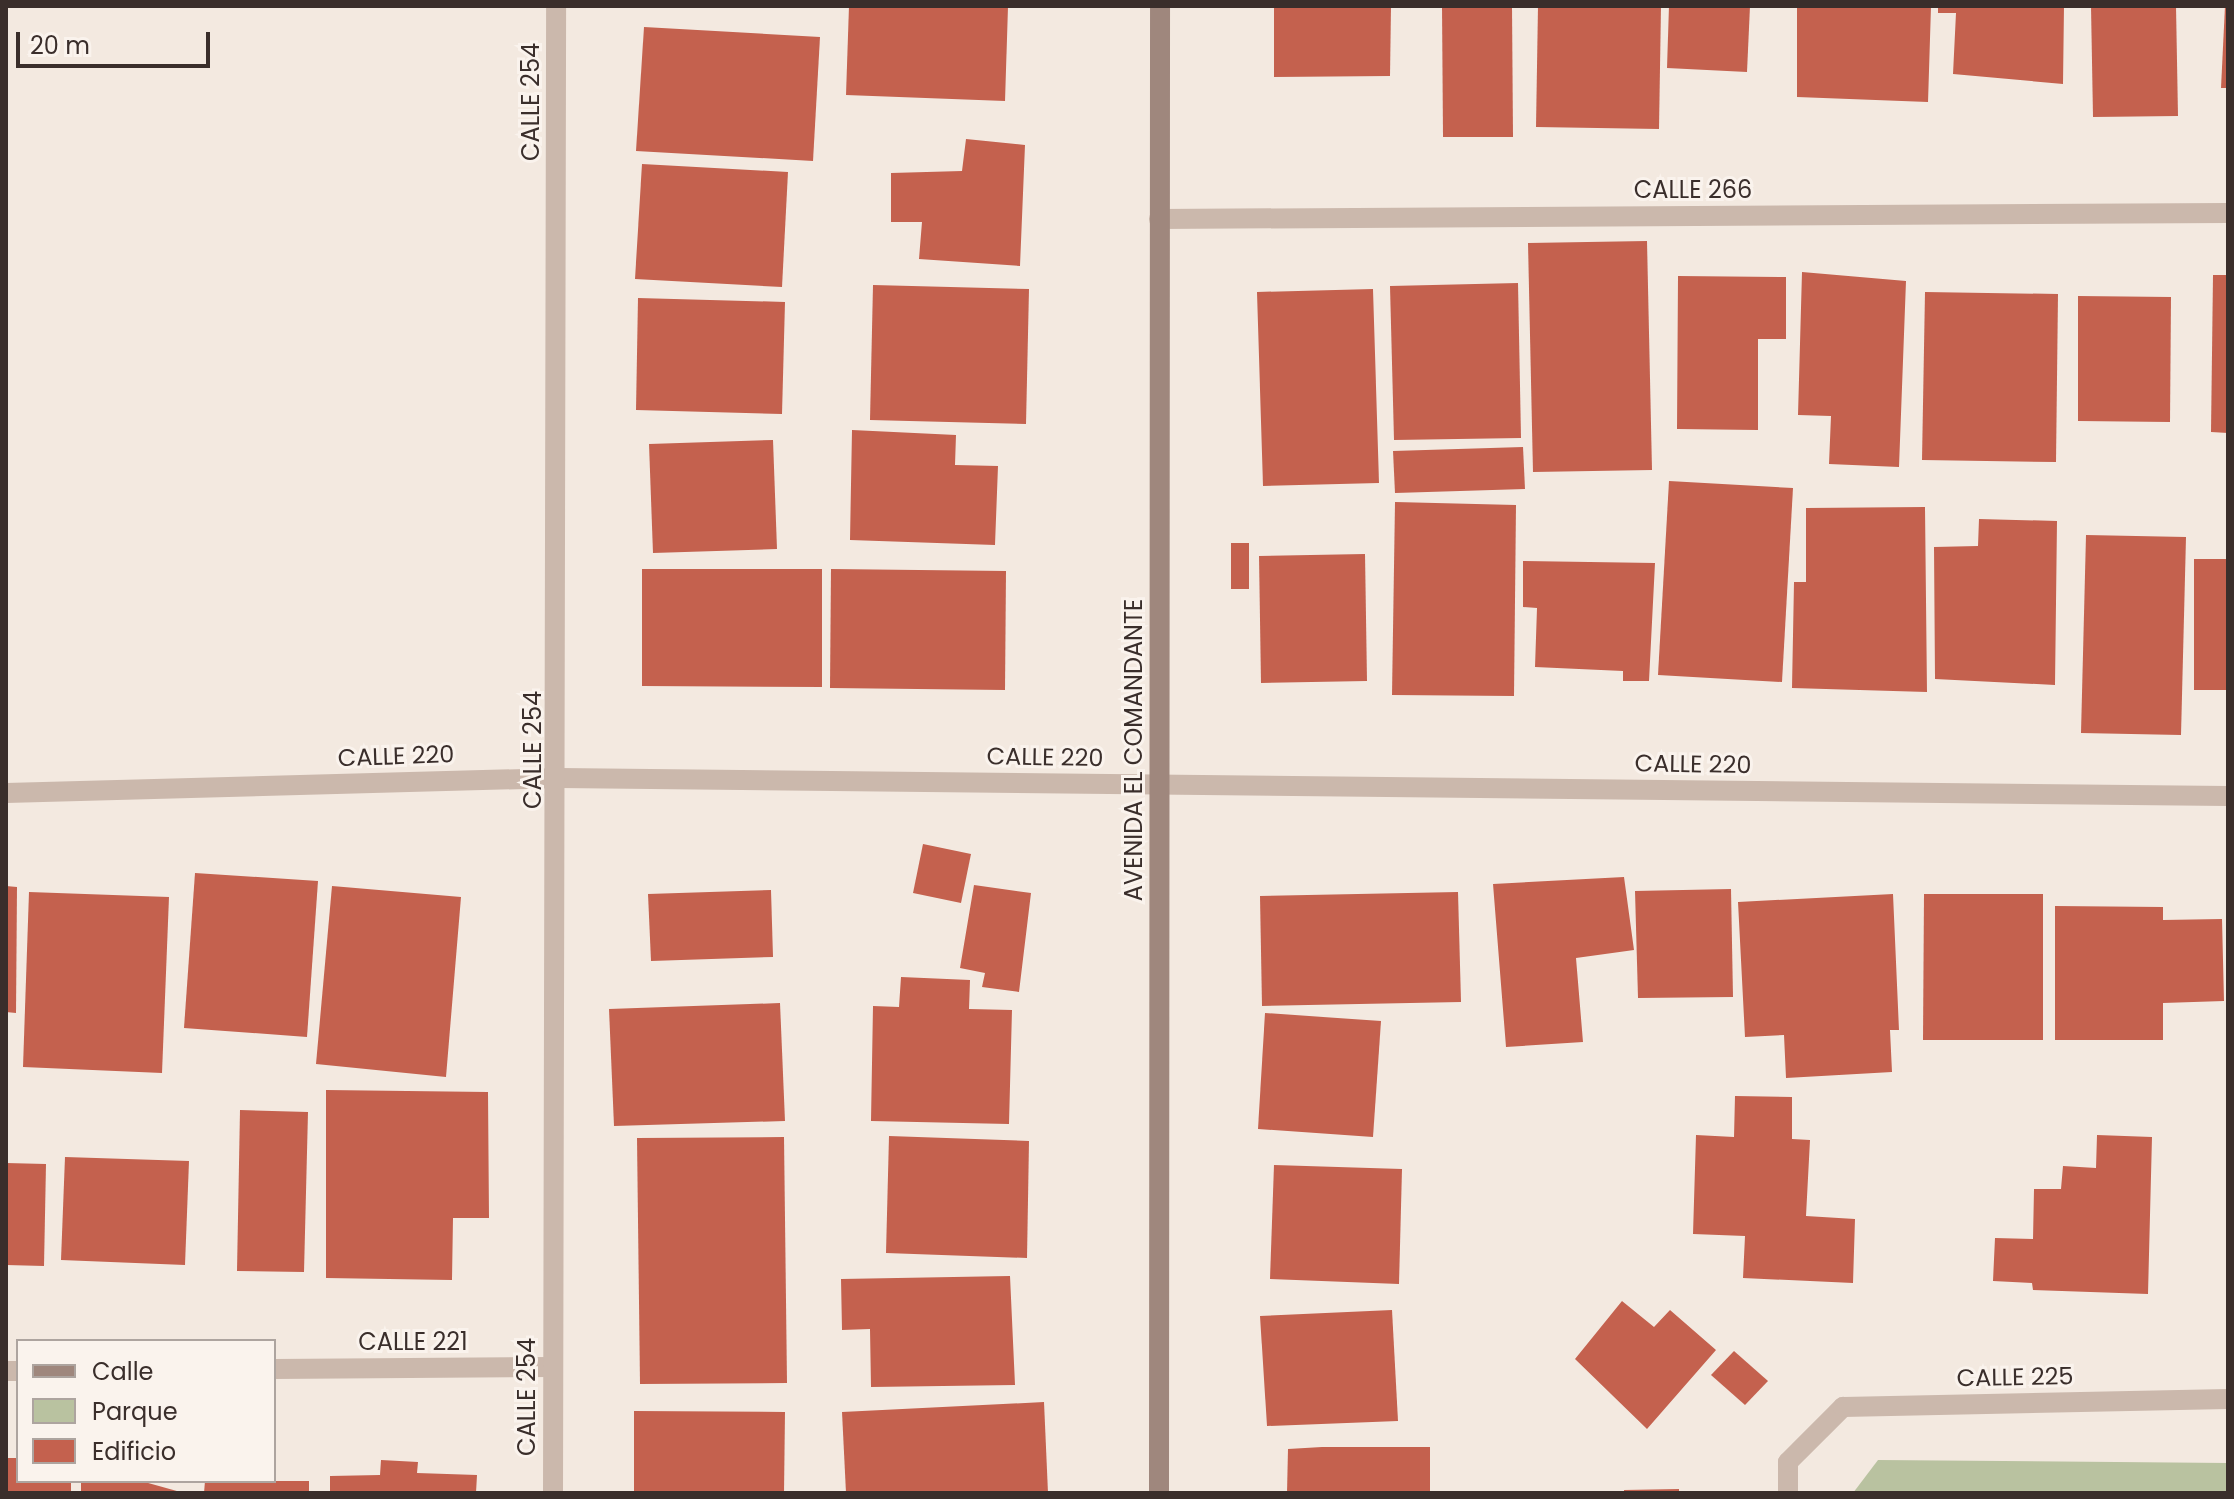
<!DOCTYPE html>
<style>
body{margin:0}
#map{position:relative;width:2234px;height:1499px;overflow:hidden;background:#f3e9e0;font-family:Poppins,sans-serif}
div>[style]{position:absolute}
[style*='--x']{left:calc(var(--x)*1px);top:calc(var(--y)*1px);width:calc(var(--w)*1px);rotate:calc(var(--a)*1deg)}
.green>*{inset:0;background:#b9c2a0}
.building>*{inset:0;background:#c4614e}
.street>*{height:20px;margin:-10px;padding:0 10px;transform-origin:10px;border-radius:10px;background:#cbb8ac}
.secondary>*{height:20px;margin:-10px;padding:0 10px;transform-origin:10px;border-radius:10px;background:#9f877d}
span{translate:-50% -50%;white-space:nowrap;text-align:center;line-height:1.15;-webkit-text-stroke:6px #faf3ed;paint-order:stroke}
.street-label{font-size:24px;color:#3a2e2b}
.frame{position:absolute;inset:0;border:8px solid #3a2e2b;pointer-events:none}
.legend{position:absolute;left:16px;top:1339px;width:260px;height:144px;box-sizing:border-box;background:#faf3ed;border:2px solid #ada49f;margin:0;padding:10px 14px;list-style:none;font-size:24px;color:#3a2e2b}
.legend li{display:flex;align-items:center;gap:16px;height:40px}
.legend b{width:40px;border:2px solid #ada49f}
.scale{position:absolute;left:16px;top:32px;width:194px;height:36px;box-sizing:border-box;border:4px solid #3a2e2b;border-top:0;padding-left:10px;font-size:24px;line-height:28px;white-space:nowrap;color:#3a2e2b;-webkit-text-stroke:6px #faf3ed;paint-order:stroke}
</style>
<div id="map">
<div class="green">
<i style="clip-path:polygon(1878px 1460px,2228px 1463px,2228px 1493px,1853px 1493px)"></i>
</div>
<div class="building">
<i style="clip-path:polygon(849px 6px,1008px 7px,1005px 101px,846px 95px)"></i>
<i style="clip-path:polygon(1274px 6px,1391px 6px,1390px 76px,1274px 77px)"></i>
<i style="clip-path:polygon(1442px 6px,1512px 6px,1513px 137px,1443px 137px)"></i>
<i style="clip-path:polygon(1538px 6px,1661px 6px,1659px 129px,1536px 127px)"></i>
<i style="clip-path:polygon(1669px 6px,1750px 6px,1747px 72px,1667px 68px)"></i>
<i style="clip-path:polygon(1797px 6px,1931px 6px,1928px 102px,1797px 97px)"></i>
<i style="clip-path:polygon(1938px 6px,2064px 6px,2063px 84px,1953px 74px,1956px 13px,1938px 13px)"></i>
<i style="clip-path:polygon(2091px 6px,2176px 6px,2178px 116px,2093px 117px)"></i>
<i style="clip-path:polygon(2225px 6px,2228px 6px,2228px 88px,2221px 88px)"></i>
<i style="clip-path:polygon(644px 27px,820px 37px,813px 161px,636px 151px)"></i>
<i style="clip-path:polygon(966px 139px,1025px 145px,1020px 266px,919px 259px,922px 222px,891px 222px,891px 173px,962px 171px)"></i>
<i style="clip-path:polygon(642px 164px,788px 172px,782px 287px,635px 279px)"></i>
<i style="clip-path:polygon(1647px 241px,1652px 470px,1533px 472px,1528px 243px)"></i>
<i style="clip-path:polygon(1802px 272px,1906px 281px,1899px 467px,1829px 464px,1831px 416px,1798px 415px)"></i>
<i style="clip-path:polygon(2213px 275px,2228px 275px,2228px 433px,2211px 432px)"></i>
<i style="clip-path:polygon(1678px 276px,1786px 277px,1786px 339px,1758px 339px,1758px 430px,1677px 429px)"></i>
<i style="clip-path:polygon(1518px 283px,1521px 438px,1394px 440px,1390px 286px)"></i>
<i style="clip-path:polygon(873px 285px,1029px 289px,1026px 424px,870px 420px)"></i>
<i style="clip-path:polygon(1373px 289px,1379px 483px,1263px 486px,1257px 292px)"></i>
<i style="clip-path:polygon(1925px 292px,2058px 294px,2056px 462px,1922px 460px)"></i>
<i style="clip-path:polygon(2078px 296px,2171px 297px,2170px 422px,2078px 421px)"></i>
<i style="clip-path:polygon(638px 298px,785px 302px,782px 414px,636px 410px)"></i>
<i style="clip-path:polygon(852px 430px,956px 435px,955px 465px,998px 466px,995px 545px,850px 540px)"></i>
<i style="clip-path:polygon(773px 440px,777px 549px,653px 553px,649px 444px)"></i>
<i style="clip-path:polygon(1523px 447px,1525px 489px,1395px 493px,1393px 451px)"></i>
<i style="clip-path:polygon(1669px 481px,1793px 488px,1782px 682px,1658px 675px)"></i>
<i style="clip-path:polygon(1395px 502px,1516px 505px,1514px 696px,1392px 695px)"></i>
<i style="clip-path:polygon(1925px 507px,1927px 692px,1792px 688px,1794px 582px,1806px 582px,1806px 508px)"></i>
<i style="clip-path:polygon(1979px 519px,2057px 521px,2055px 685px,1935px 679px,1934px 547px,1978px 546px)"></i>
<i style="clip-path:polygon(2086px 535px,2186px 537px,2181px 735px,2081px 733px)"></i>
<i style="clip-path:polygon(1231px 543px,1249px 543px,1249px 589px,1231px 589px)"></i>
<i style="clip-path:polygon(1365px 554px,1367px 681px,1261px 683px,1259px 556px)"></i>
<i style="clip-path:polygon(2194px 559px,2228px 559px,2228px 690px,2194px 690px)"></i>
<i style="clip-path:polygon(1523px 561px,1655px 563px,1649px 681px,1623px 681px,1623px 671px,1535px 667px,1537px 608px,1523px 607px)"></i>
<i style="clip-path:polygon(642px 569px,822px 569px,822px 687px,642px 686px)"></i>
<i style="clip-path:polygon(831px 569px,1006px 571px,1005px 690px,830px 688px)"></i>
<i style="clip-path:polygon(923px 844px,971px 854px,961px 903px,913px 893px)"></i>
<i style="clip-path:polygon(195px 873px,318px 881px,307px 1037px,184px 1028px)"></i>
<i style="clip-path:polygon(1624px 877px,1634px 950px,1576px 958px,1583px 1042px,1506px 1047px,1493px 884px)"></i>
<i style="clip-path:polygon(974px 885px,1031px 893px,1019px 992px,982px 987px,985px 973px,960px 968px)"></i>
<i style="clip-path:polygon(6px 886px,17px 887px,16px 1013px,6px 1012px)"></i>
<i style="clip-path:polygon(332px 886px,461px 897px,446px 1077px,316px 1064px)"></i>
<i style="clip-path:polygon(1731px 889px,1733px 997px,1638px 998px,1635px 891px)"></i>
<i style="clip-path:polygon(771px 890px,773px 957px,651px 961px,648px 894px)"></i>
<i style="clip-path:polygon(29px 892px,169px 897px,162px 1073px,23px 1067px)"></i>
<i style="clip-path:polygon(1458px 892px,1461px 1002px,1262px 1006px,1260px 896px)"></i>
<i style="clip-path:polygon(1893px 894px,1899px 1030px,1890px 1030px,1892px 1072px,1786px 1078px,1784px 1035px,1745px 1037px,1738px 902px)"></i>
<i style="clip-path:polygon(1924px 894px,2043px 894px,2043px 1040px,1923px 1040px)"></i>
<i style="clip-path:polygon(2055px 906px,2163px 907px,2163px 920px,2222px 919px,2224px 1001px,2163px 1003px,2163px 1040px,2055px 1040px)"></i>
<i style="clip-path:polygon(901px 977px,970px 980px,969px 1009px,1012px 1010px,1009px 1124px,871px 1121px,873px 1006px,899px 1007px)"></i>
<i style="clip-path:polygon(780px 1003px,785px 1121px,614px 1126px,609px 1009px)"></i>
<i style="clip-path:polygon(1265px 1013px,1381px 1021px,1373px 1137px,1258px 1129px)"></i>
<i style="clip-path:polygon(326px 1090px,488px 1092px,489px 1218px,453px 1218px,452px 1280px,326px 1278px)"></i>
<i style="clip-path:polygon(1735px 1096px,1792px 1097px,1792px 1139px,1810px 1140px,1806px 1216px,1855px 1219px,1853px 1283px,1743px 1278px,1745px 1236px,1693px 1234px,1696px 1135px,1734px 1137px)"></i>
<i style="clip-path:polygon(240px 1110px,308px 1112px,304px 1272px,237px 1271px)"></i>
<i style="clip-path:polygon(2097px 1135px,2152px 1137px,2148px 1294px,2033px 1290px,2032px 1283px,1993px 1281px,1995px 1238px,2033px 1239px,2034px 1189px,2061px 1189px,2063px 1166px,2096px 1168px)"></i>
<i style="clip-path:polygon(889px 1136px,1029px 1141px,1027px 1258px,886px 1253px)"></i>
<i style="clip-path:polygon(784px 1137px,787px 1383px,640px 1384px,637px 1138px)"></i>
<i style="clip-path:polygon(65px 1157px,189px 1161px,185px 1265px,61px 1260px)"></i>
<i style="clip-path:polygon(6px 1163px,46px 1164px,44px 1266px,6px 1265px)"></i>
<i style="clip-path:polygon(1274px 1165px,1402px 1169px,1399px 1284px,1270px 1279px)"></i>
<i style="clip-path:polygon(1010px 1276px,1015px 1385px,871px 1387px,870px 1329px,842px 1330px,841px 1279px)"></i>
<i style="clip-path:polygon(1622px 1301px,1654px 1327px,1670px 1310px,1716px 1350px,1647px 1429px,1575px 1359px)"></i>
<i style="clip-path:polygon(1392px 1310px,1398px 1421px,1267px 1426px,1260px 1316px)"></i>
<i style="clip-path:polygon(1734px 1351px,1768px 1381px,1745px 1405px,1711px 1375px)"></i>
<i style="clip-path:polygon(1044px 1402px,1048px 1493px,846px 1493px,842px 1412px)"></i>
<i style="clip-path:polygon(634px 1411px,785px 1412px,784px 1493px,634px 1493px)"></i>
<i style="clip-path:polygon(1322px 1447px,1430px 1447px,1430px 1493px,1287px 1493px,1288px 1449px)"></i>
<i style="clip-path:polygon(6px 1458px,18px 1458px,18px 1481px,71px 1481px,71px 1493px,6px 1493px)"></i>
<i style="clip-path:polygon(381px 1460px,418px 1462px,417px 1473px,477px 1475px,476px 1493px,330px 1493px,330px 1476px,380px 1475px)"></i>
<i style="clip-path:polygon(81px 1481px,141px 1481px,184px 1493px,81px 1493px)"></i>
<i style="clip-path:polygon(205px 1481px,309px 1481px,309px 1493px,204px 1493px)"></i>
<i style="clip-path:polygon(1679px 1489px,1679px 1493px,1624px 1493px,1624px 1490px)"></i>
</div>
<div class="street">
<i style="--x:1159;--y:219;--w:1069;--a:-0.32"></i>
<i style="--x:6;--y:793;--w:554;--a:-1.55"></i>
<i style="--x:560;--y:778;--w:1668;--a:0.62"></i>
<i style="--x:274;--y:1369;--w:279;--a:-0.4"></i>
<i style="--x:6;--y:1371;--w:12;--a:0"></i>
<i style="--x:553;--y:1493;--w:1487;--a:-89.88"></i>
<i style="--x:1788;--y:1493;--w:31;--a:-90"></i>
<i style="--x:1788;--y:1462;--w:78;--a:-45"></i>
<i style="--x:1843;--y:1407;--w:385;--a:-1.2"></i>
</div>
<div class="secondary">
<i style="--x:1159;--y:1493;--w:1487;--a:-89.96"></i>
</div>
<div class="street-label">
<span style="left:531px;top:102px;rotate:-90deg">CALLE 254</span>
<span style="left:1693px;top:190px">CALLE 266</span>
<span style="left:533px;top:750px;rotate:-90deg">CALLE 254</span>
<span style="left:1134px;top:750px;rotate:-90deg">AVENIDA EL COMANDANTE</span>
<span style="left:396px;top:756px;rotate:-2deg">CALLE 220</span>
<span style="left:1045px;top:757px;rotate:1deg">CALLE 220</span>
<span style="left:1693px;top:764px;rotate:1deg">CALLE 220</span>
<span style="left:413px;top:1342px">CALLE 221</span>
<span style="left:2015px;top:1377px;rotate:-1deg">CALLE 225</span>
<span style="left:527px;top:1397px;rotate:-90deg">CALLE 254</span>
</div>
<div class="frame"></div>
<ul class="legend">
<li><b style="height:10px;background:#9f877d"></b>Calle</li>
<li><b style="height:22px;background:#b9c2a0"></b>Parque</li>
<li><b style="height:22px;background:#c4614e"></b>Edificio</li>
</ul>
<div class="scale">20 m</div>
</div>
